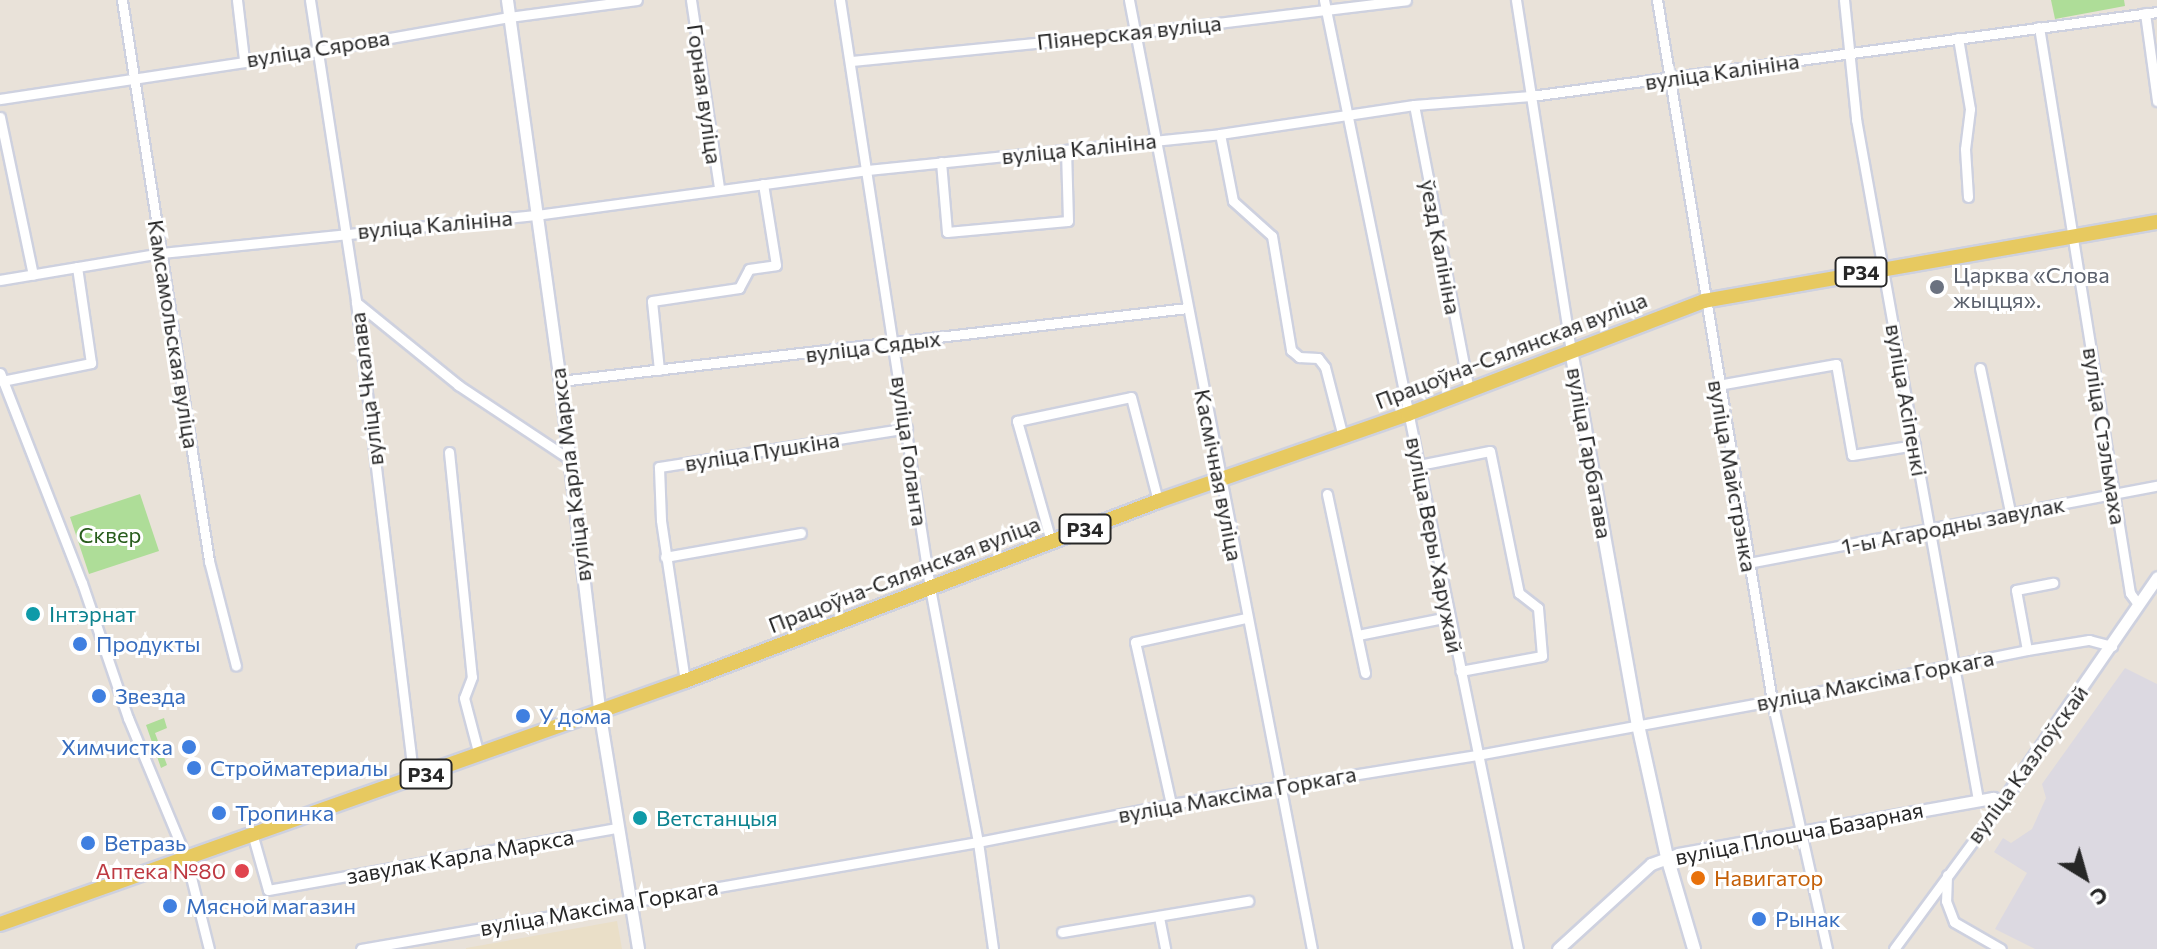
<!DOCTYPE html>
<meta charset="utf-8">
<style>
body{margin:0}
#map{position:relative;width:2157px;height:949px;overflow:hidden;background:#e9e2d9;font-family:Commissioner,sans-serif}
div>[style]{position:absolute}
[style*='--x']{left:calc(var(--x)*1px);top:calc(var(--y)*1px);width:calc(var(--w)*1px);rotate:calc(var(--a)*1deg)}
.industrial>*{inset:0;background:#dcd9e1}
.education>*{inset:0;background:#eadfc8}
.green>*{inset:0;background:#aedd98}
.roads{filter:drop-shadow(2px 0 #ced1df) drop-shadow(-2px 0 #ced1df) drop-shadow(0 2px #ced1df) drop-shadow(0 -2px #ced1df)}
.minor>*{height:9px;margin:-4.5px;padding:0 4.5px;transform-origin:4.5px;border-radius:4.5px;background:#fff}
.tertiary>*{height:11px;margin:-5.5px;padding:0 5.5px;transform-origin:5.5px;border-radius:5.5px;background:#fff}
.secondary>*{height:12px;margin:-6px;padding:0 6px;transform-origin:6px;border-radius:6px;background:#fff}
.primary>*{height:14px;margin:-7px;padding:0 7px;transform-origin:7px;border-radius:7px;background:#e7c960}
.dots>*{width:22px;height:22px;translate:-50% -50%;box-sizing:border-box;border:4px solid #fff;border-radius:50%}
span{translate:-50% -50%;white-space:nowrap;text-align:center;line-height:1.15;-webkit-text-stroke:6px #fff;paint-order:stroke}
.shield-label span{padding:2px 6px;background:#fff;border:2px solid;border-radius:6px;-webkit-text-stroke-width:0}
.shield-label{font-size:20px;color:#272727;font-weight:700}
.street-label{font-size:22px;color:#272727}
.worship-label{font-size:22px;color:#5b616d}
.left{translate:0 -50%;text-align:left}
.park-label{font-size:22px;color:#295d1d}
.culture-label{font-size:22px;color:#0d838f}
.shop-label{font-size:22px;color:#366cbe}
.right{translate:-100% -50%;text-align:right}
.health-label{font-size:22px;color:#be3a42}
.food-label{font-size:22px;color:#c56008}
.north{position:absolute;left:2045px;top:837px;width:80px;height:80px;-webkit-text-stroke:6px #fff;paint-order:stroke;rotate:143deg;font-size:22px;font-weight:700;line-height:32px;text-align:center;color:#272727}
.north::after{content:'';display:block;margin:auto;width:28px;height:36px;background:#272727;clip-path:polygon(50% 0,100% 100%,50% 72%,0 100%)}
</style>
<div id="map">
<div class="industrial">
<i style="clip-path:polygon(2125px 668px,2157px 684px,2157px 949px,2035px 949px,1995px 929px,2027px 873px,1994px 852px,2003px 838px,2011px 843px,2032px 829px,2046px 798px,2042px 784px)"></i>
</div>
<div class="education">
<i style="clip-path:polygon(617px 921px,622px 949px,466px 949px,466px 948px)"></i>
</div>
<div class="green">
<i style="clip-path:polygon(2051px 0,2124px 0,2125px 6px,2055px 19px)"></i>
<i style="clip-path:polygon(140px 494px,159px 551px,89px 574px,70px 517px)"></i>
<i style="clip-path:polygon(164px 718px,167px 728px,155px 733px,167px 765px,161px 768px,146px 725px)"></i>
</div>
<div class="roads">
<div class="minor">
<i style="--x:122;--y:0;--w:568;--a:81.18"></i>
<i style="--x:209;--y:561;--w:108;--a:75.6"></i>
<i style="--x:237;--y:0;--w:60;--a:83.3"></i>
<i style="--x:310;--y:0;--w:305;--a:81.3"></i>
<i style="--x:356;--y:302;--w:481;--a:83.1"></i>
<i style="--x:691;--y:0;--w:190;--a:81.5"></i>
<i style="--x:840;--y:0;--w:595;--a:81.3"></i>
<i style="--x:930;--y:588;--w:258;--a:79.3"></i>
<i style="--x:978;--y:842;--w:108;--a:82"></i>
<i style="--x:1129;--y:0;--w:966;--a:79.09"></i>
<i style="--x:1324;--y:0;--w:969;--a:78.45"></i>
<i style="--x:1516;--y:0;--w:354;--a:81.1"></i>
<i style="--x:1657;--y:0;--w:710;--a:80.68"></i>
<i style="--x:1772;--y:701;--w:254;--a:77.5"></i>
<i style="--x:1844;--y:0;--w:120;--a:84.2"></i>
<i style="--x:1856;--y:119;--w:692;--a:79.84"></i>
<i style="--x:2145;--y:13;--w:89;--a:82.2"></i>
<i style="--x:2039;--y:27;--w:573;--a:80.87"></i>
<i style="--x:2130;--y:593;--w:14;--a:54"></i>
<i style="--x:1958;--y:38;--w:72;--a:80.4"></i>
<i style="--x:1970;--y:109;--w:40;--a:97.1"></i>
<i style="--x:1965;--y:149;--w:48;--a:86.4"></i>
<i style="--x:851;--y:61;--w:285;--a:-5.6"></i>
<i style="--x:1135;--y:33;--w:273;--a:-6.9"></i>
<i style="--x:0;--y:99;--w:320;--a:-8.6"></i>
<i style="--x:316;--y:51;--w:196;--a:-10"></i>
<i style="--x:509;--y:17;--w:129;--a:-7.6"></i>
<i style="--x:1414;--y:105;--w:290;--a:79.1"></i>
<i style="--x:0;--y:117;--w:161;--a:78.2"></i>
<i style="--x:1220;--y:134;--w:68;--a:79"></i>
<i style="--x:1233;--y:201;--w:52;--a:41.9"></i>
<i style="--x:1272;--y:236;--w:116;--a:80.5"></i>
<i style="--x:1291;--y:350;--w:11;--a:41"></i>
<i style="--x:1299;--y:357;--w:19;--a:3"></i>
<i style="--x:1318;--y:358;--w:11;--a:52"></i>
<i style="--x:1325;--y:367;--w:72;--a:75.6"></i>
<i style="--x:941;--y:162;--w:70;--a:85.1"></i>
<i style="--x:947;--y:232;--w:121;--a:-5.2"></i>
<i style="--x:1068;--y:221;--w:71;--a:-91.6"></i>
<i style="--x:0;--y:280;--w:163;--a:-9.5"></i>
<i style="--x:161;--y:253;--w:377;--a:-5.8"></i>
<i style="--x:536;--y:215;--w:334;--a:-7.7"></i>
<i style="--x:867;--y:170;--w:355;--a:-5.8"></i>
<i style="--x:1220;--y:134;--w:196;--a:-8.5"></i>
<i style="--x:1414;--y:105;--w:117;--a:-4.4"></i>
<i style="--x:1531;--y:96;--w:632;--a:-7.64"></i>
<i style="--x:356;--y:302;--w:132;--a:39.1"></i>
<i style="--x:458;--y:385;--w:132;--a:33.6"></i>
<i style="--x:1980;--y:368;--w:151;--a:78.2"></i>
<i style="--x:659;--y:370;--w:69;--a:-95.8"></i>
<i style="--x:652;--y:301;--w:88;--a:-8.5"></i>
<i style="--x:739;--y:288;--w:21;--a:-62"></i>
<i style="--x:749;--y:269;--w:27;--a:-8"></i>
<i style="--x:776;--y:265;--w:82;--a:-99.1"></i>
<i style="--x:0;--y:373;--w:225;--a:68.7"></i>
<i style="--x:82;--y:583;--w:143;--a:71.2"></i>
<i style="--x:128;--y:718;--w:151;--a:67.4"></i>
<i style="--x:186;--y:857;--w:95;--a:76"></i>
<i style="--x:2;--y:381;--w:91;--a:-11.4"></i>
<i style="--x:91;--y:363;--w:97;--a:-98.3"></i>
<i style="--x:560;--y:381;--w:631;--a:-6.64"></i>
<i style="--x:1718;--y:385;--w:120;--a:-10.1"></i>
<i style="--x:1836;--y:364;--w:92;--a:80"></i>
<i style="--x:1852;--y:455;--w:64;--a:-9"></i>
<i style="--x:449;--y:452;--w:226;--a:84.2"></i>
<i style="--x:472;--y:677;--w:22;--a:111"></i>
<i style="--x:464;--y:698;--w:59;--a:75.3"></i>
<i style="--x:1419;--y:465;--w:72;--a:-11.2"></i>
<i style="--x:1490;--y:451;--w:145;--a:78.5"></i>
<i style="--x:1519;--y:593;--w:24;--a:38"></i>
<i style="--x:1538;--y:608;--w:48;--a:85.2"></i>
<i style="--x:1542;--y:656;--w:83;--a:169.6"></i>
<i style="--x:1327;--y:494;--w:183;--a:78"></i>
<i style="--x:1051;--y:541;--w:125;--a:-105.8"></i>
<i style="--x:1017;--y:421;--w:116;--a:-11.9"></i>
<i style="--x:1131;--y:397;--w:107;--a:75.4"></i>
<i style="--x:665;--y:557;--w:138;--a:-10"></i>
<i style="--x:1748;--y:563;--w:416;--a:-10.7"></i>
<i style="--x:1358;--y:635;--w:92;--a:-11.3"></i>
<i style="--x:2027;--y:650;--w:61;--a:-100.4"></i>
<i style="--x:2016;--y:590;--w:38;--a:-11"></i>
<i style="--x:685;--y:681;--w:163;--a:-98.5"></i>
<i style="--x:661;--y:520;--w:53;--a:-92.2"></i>
<i style="--x:659;--y:467;--w:251;--a:-8.9"></i>
<i style="--x:1171;--y:804;--w:166;--a:-102.5"></i>
<i style="--x:1135;--y:642;--w:114;--a:-12.2"></i>
<i style="--x:252;--y:833;--w:59;--a:74.3"></i>
<i style="--x:268;--y:890;--w:353;--a:-10.1"></i>
<i style="--x:1947;--y:875;--w:26;--a:92"></i>
<i style="--x:1946;--y:901;--w:22;--a:69"></i>
<i style="--x:1954;--y:922;--w:54;--a:29.9"></i>
<i style="--x:1159;--y:917;--w:33;--a:79"></i>
<i style="--x:1062;--y:932;--w:189;--a:-9.5"></i>
<i style="--x:361;--y:949;--w:626;--a:-9.84"></i>
<i style="--x:978;--y:842;--w:197;--a:-11.1"></i>
<i style="--x:1171;--y:804;--w:310;--a:-9.1"></i>
<i style="--x:1477;--y:755;--w:300;--a:-10.4"></i>
<i style="--x:1772;--y:701;--w:260;--a:-11.3"></i>
<i style="--x:2027;--y:650;--w:63;--a:-9.2"></i>
<i style="--x:2089;--y:640;--w:24;--a:15"></i>
<i style="--x:1894;--y:949;--w:182;--a:-53.7"></i>
</div>
<div class="tertiary">
<i style="--x:507;--y:0;--w:385;--a:82.1"></i>
<i style="--x:560;--y:381;--w:331;--a:83.2"></i>
<i style="--x:599;--y:710;--w:242;--a:80.7"></i>
<i style="--x:1558;--y:949;--w:126;--a:-42.4"></i>
<i style="--x:1651;--y:864;--w:29;--a:-20"></i>
<i style="--x:1678;--y:854;--w:320;--a:-10.1"></i>
<i style="--x:1993;--y:798;--w:10;--a:24"></i>
<i style="--x:2002;--y:802;--w:273;--a:-55.4"></i>
</div>
<div class="secondary">
<i style="--x:1571;--y:350;--w:381;--a:79.9"></i>
<i style="--x:1638;--y:725;--w:135;--a:77.6"></i>
<i style="--x:1667;--y:857;--w:96;--a:73.6"></i>
</div>
<div class="primary">
<i style="--x:0;--y:924;--w:727;--a:-19.53"></i>
<i style="--x:685;--y:681;--w:506;--a:-20.83"></i>
<i style="--x:1158;--y:501;--w:265;--a:-19.2"></i>
<i style="--x:1408;--y:414;--w:317;--a:-20.9"></i>
<i style="--x:1704;--y:301;--w:460;--a:-9.9"></i>
</div>
</div>
<div class="dots">
<i style="left:1937px;top:287px;background:#6b7280"></i>
<i style="left:33px;top:614px;background:#0f9aa8"></i>
<i style="left:80px;top:644px;background:#3f7fe0"></i>
<i style="left:99px;top:696px;background:#3f7fe0"></i>
<i style="left:523px;top:716px;background:#3f7fe0"></i>
<i style="left:189px;top:747px;background:#3f7fe0"></i>
<i style="left:194px;top:768px;background:#3f7fe0"></i>
<i style="left:219px;top:813px;background:#3f7fe0"></i>
<i style="left:640px;top:818px;background:#0f9aa8"></i>
<i style="left:88px;top:843px;background:#3f7fe0"></i>
<i style="left:242px;top:871px;background:#e0444e"></i>
<i style="left:1698px;top:878px;background:#e8710a"></i>
<i style="left:170px;top:906px;background:#3f7fe0"></i>
<i style="left:1759px;top:919px;background:#3f7fe0"></i>
</div>
<div class="shield-label">
<span style="left:1861px;top:272px">Р34</span>
<span style="left:1085px;top:529px">Р34</span>
<span style="left:426px;top:774px">Р34</span>
</div>
<div class="street-label">
<span style="left:1129px;top:32px;rotate:-6deg">Піянерская вуліца</span>
<span style="left:318px;top:48px;rotate:-9deg">вуліца Сярова</span>
<span style="left:1722px;top:71px;rotate:-8deg">вуліца Калініна</span>
<span style="left:705px;top:94px;rotate:82deg">Горная вуліца</span>
<span style="left:1079px;top:148px;rotate:-6deg">вуліца Калініна</span>
<span style="left:435px;top:224px;rotate:-5deg">вуліца Калініна</span>
<span style="left:1441px;top:247px;rotate:79deg">ўезд Калініна</span>
<span style="left:174px;top:334px;rotate:81deg">Камсамольская вуліца</span>
<span style="left:873px;top:346px;rotate:-7deg">вуліца Сядых</span>
<span style="left:1511px;top:350px;rotate:-21deg">Працоўна-Сялянская вуліца</span>
<span style="left:366px;top:389px;rotate:-97deg">вуліца Чкалава</span>
<span style="left:1907px;top:400px;rotate:80deg">вуліца Асіпенкі</span>
<span style="left:2105px;top:436px;rotate:81deg">вуліца Стэльмаха</span>
<span style="left:762px;top:451px;rotate:-9deg">вуліца Пушкіна</span>
<span style="left:910px;top:451px;rotate:82deg">вуліца Голанта</span>
<span style="left:1590px;top:453px;rotate:80deg">вуліца Гарбатава</span>
<span style="left:570px;top:475px;rotate:-97deg">вуліца Карла Маркса</span>
<span style="left:1219px;top:475px;rotate:79deg">Касмічная вуліца</span>
<span style="left:1733px;top:476px;rotate:80deg">вуліца Майстрэнка</span>
<span style="left:1953px;top:525px;rotate:-11deg">1-ы Агародны завулак</span>
<span style="left:1435px;top:545px;rotate:79deg">вуліца Веры Харужай</span>
<span style="left:904px;top:574px;rotate:-21deg">Працоўна-Сялянская вуліца</span>
<span style="left:1875px;top:680px;rotate:-11deg">вуліца Максіма Горкага</span>
<span style="left:2027px;top:764px;rotate:-54deg">вуліца Казлоўскай</span>
<span style="left:1237px;top:794px;rotate:-10deg">вуліца Максіма Горкага</span>
<span style="left:1799px;top:833px;rotate:-11deg">вуліца Плошча Базарная</span>
<span style="left:460px;top:856px;rotate:-10deg">завулак Карла Маркса</span>
<span style="left:599px;top:907px;rotate:-10deg">вуліца Максіма Горкага</span>
</div>
<div class="worship-label">
<span class="left" style="left:1953px;top:287px">Царква «Слова<br>жыцця».</span>
</div>
<div class="park-label">
<span style="left:110px;top:535px">Сквер</span>
</div>
<div class="culture-label">
<span class="left" style="left:49px;top:614px">Інтэрнат</span>
<span class="left" style="left:656px;top:818px">Ветстанцыя</span>
</div>
<div class="shop-label">
<span class="left" style="left:96px;top:644px">Продукты</span>
<span class="left" style="left:115px;top:696px">Звезда</span>
<span class="left" style="left:539px;top:716px">У дома</span>
<span class="right" style="left:173px;top:747px">Химчистка</span>
<span class="left" style="left:210px;top:768px">Стройматериалы</span>
<span class="left" style="left:235px;top:813px">Тропинка</span>
<span class="left" style="left:104px;top:843px">Ветразь</span>
<span class="left" style="left:186px;top:906px">Мясной магазин</span>
<span class="left" style="left:1775px;top:919px">Рынак</span>
</div>
<div class="health-label">
<span class="right" style="left:226px;top:871px">Аптека №80</span>
</div>
<div class="food-label">
<span class="left" style="left:1714px;top:878px">Навигатор</span>
</div>
<div class="north">С</div>
</div>
